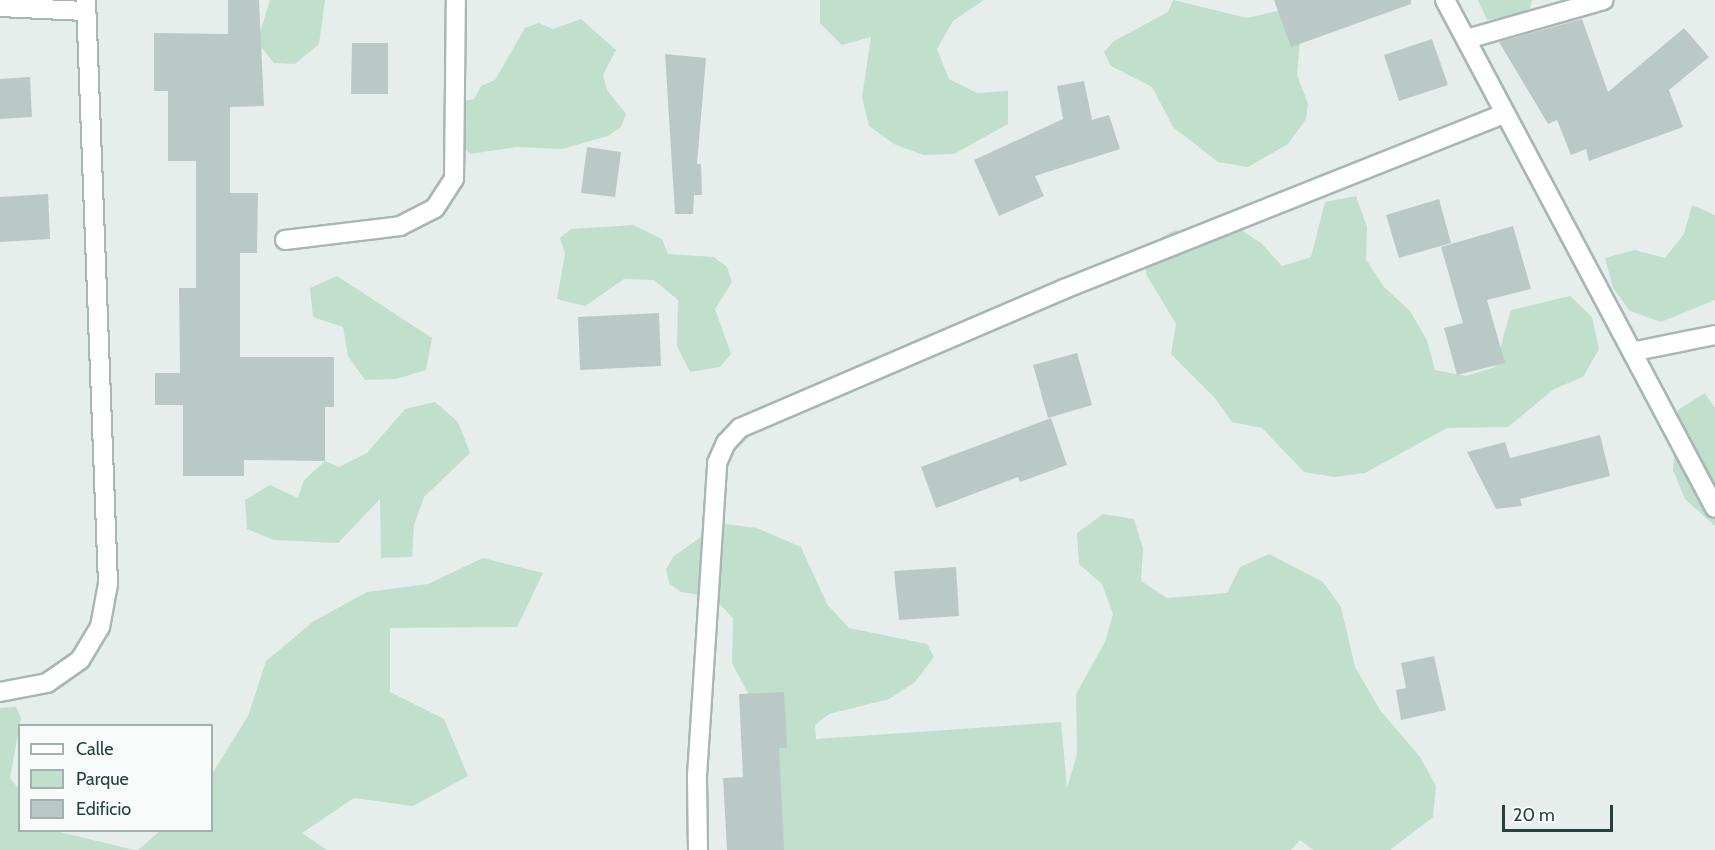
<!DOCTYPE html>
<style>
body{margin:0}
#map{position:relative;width:1715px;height:850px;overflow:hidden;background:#e6eeec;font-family:Cabin,sans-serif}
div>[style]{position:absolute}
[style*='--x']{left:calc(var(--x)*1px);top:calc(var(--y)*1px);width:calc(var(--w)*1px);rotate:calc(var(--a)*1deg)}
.green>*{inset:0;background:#c0dfcd}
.building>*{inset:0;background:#bbc9c6}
.roads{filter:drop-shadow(2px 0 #a8b7b4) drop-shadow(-2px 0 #a8b7b4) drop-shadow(0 2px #a8b7b4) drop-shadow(0 -2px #a8b7b4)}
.minor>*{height:18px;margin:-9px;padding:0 9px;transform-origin:9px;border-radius:9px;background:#fff}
span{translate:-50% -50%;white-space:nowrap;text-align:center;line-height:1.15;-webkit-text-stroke:4.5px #f7fbf9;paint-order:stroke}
.legend{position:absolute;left:18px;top:724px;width:195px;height:108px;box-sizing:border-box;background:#f7fbf9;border:2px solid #a3b1ae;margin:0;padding:8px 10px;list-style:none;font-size:18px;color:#25413e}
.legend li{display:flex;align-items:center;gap:12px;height:30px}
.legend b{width:30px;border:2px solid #a3b1ae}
.scale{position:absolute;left:1502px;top:805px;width:111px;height:27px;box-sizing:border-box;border:3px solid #25413e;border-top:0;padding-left:8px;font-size:18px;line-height:21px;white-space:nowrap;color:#25413e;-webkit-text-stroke:4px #f7fbf9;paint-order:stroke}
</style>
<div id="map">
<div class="green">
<i style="clip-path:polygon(270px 0,325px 0,319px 44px,295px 64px,274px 63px,257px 42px)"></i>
<i style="clip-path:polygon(820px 0,984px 0,953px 21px,937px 49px,949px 79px,977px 93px,1008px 91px,1008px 124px,954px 154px,923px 155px,894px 144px,869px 126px,862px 97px,871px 37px,842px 45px,820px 23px)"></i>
<i style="clip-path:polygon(1173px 0,1247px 18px,1278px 11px,1292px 14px,1301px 27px,1297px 75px,1308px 104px,1306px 119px,1288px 144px,1248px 167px,1218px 162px,1173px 127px,1152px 87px,1111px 66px,1104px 52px,1114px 41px,1168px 12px)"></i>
<i style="clip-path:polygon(1478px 0,1532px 0,1530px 9px,1516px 16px,1487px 20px)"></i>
<i style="clip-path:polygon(581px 19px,616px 50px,603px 75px,607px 90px,626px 114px,621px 127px,608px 136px,562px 149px,516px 147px,470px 154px,459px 143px,459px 102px,474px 99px,481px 86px,495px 80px,525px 28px,539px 23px,553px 29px)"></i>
<i style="clip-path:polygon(1356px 196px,1367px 227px,1366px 259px,1383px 286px,1410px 311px,1427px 340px,1435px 370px,1466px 376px,1495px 367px,1511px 310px,1570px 296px,1592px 317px,1599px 349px,1583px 377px,1554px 389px,1508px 427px,1447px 428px,1365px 473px,1334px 477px,1304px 472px,1262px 428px,1232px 422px,1214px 397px,1171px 354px,1176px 324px,1146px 274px,1148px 245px,1175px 230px,1205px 236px,1235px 226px,1261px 243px,1282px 266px,1311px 257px,1325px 202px)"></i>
<i style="clip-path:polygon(1692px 205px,1715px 215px,1715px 300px,1661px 322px,1630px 311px,1613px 288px,1605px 258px,1635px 250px,1665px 258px,1684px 234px)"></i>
<i style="clip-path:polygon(633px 225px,662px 239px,668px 254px,714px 257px,727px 267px,732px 282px,715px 309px,731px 354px,720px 367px,690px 372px,677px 346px,678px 300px,654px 280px,624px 279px,585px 306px,557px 299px,565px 254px,560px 238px,571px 229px)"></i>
<i style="clip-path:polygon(337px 276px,432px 338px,426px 370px,396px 379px,365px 380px,348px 356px,343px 327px,313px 317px,310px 288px)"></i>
<i style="clip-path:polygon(1705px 393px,1715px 408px,1715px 526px,1685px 499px,1673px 470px,1678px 410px)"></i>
<i style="clip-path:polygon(435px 402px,458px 422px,470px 453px,424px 497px,414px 525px,412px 557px,381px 558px,380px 499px,338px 543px,274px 540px,247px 529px,245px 500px,270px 485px,298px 498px,304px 480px,325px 461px,339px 467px,367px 453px,405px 409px)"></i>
<i style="clip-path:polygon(1103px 514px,1134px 519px,1143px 549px,1141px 581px,1167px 598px,1227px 593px,1240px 567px,1269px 554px,1323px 582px,1341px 607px,1355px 667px,1380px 710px,1420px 757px,1436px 786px,1433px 817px,1390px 850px,1313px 850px,1300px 840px,1291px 850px,771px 850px,753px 703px,732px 663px,733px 618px,713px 597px,681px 592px,669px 583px,666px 569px,674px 556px,712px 529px,726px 524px,757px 528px,801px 547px,827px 604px,849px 628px,927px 644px,934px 657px,915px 682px,889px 699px,829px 714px,815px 725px,816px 739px,1061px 722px,1067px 788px,1077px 754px,1076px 694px,1105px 642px,1113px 614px,1102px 584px,1079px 564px,1077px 533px)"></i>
<i style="clip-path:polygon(483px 558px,543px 573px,517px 627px,390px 628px,390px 692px,444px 719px,468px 776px,413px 806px,354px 798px,302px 833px,327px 850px,138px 850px,160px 831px,212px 830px,212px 774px,248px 716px,266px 661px,314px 621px,367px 592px,428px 584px)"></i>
<i style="clip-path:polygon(16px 707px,21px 718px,10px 778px,19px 789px,20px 830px,56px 831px,134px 850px,0 850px,0 708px)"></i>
</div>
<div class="building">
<i style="clip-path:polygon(228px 0,259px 0,264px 106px,230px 107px,230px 193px,258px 193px,257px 253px,240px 253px,240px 357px,334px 357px,334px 407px,325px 407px,325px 461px,244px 460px,244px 476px,183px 476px,183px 405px,155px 405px,155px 373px,180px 373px,179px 288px,196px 288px,196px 161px,168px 161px,168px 91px,154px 91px,154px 33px,228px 34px)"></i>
<i style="clip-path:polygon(1274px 0,1411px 0,1411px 4px,1291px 47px)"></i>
<i style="clip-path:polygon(1582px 19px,1608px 92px,1684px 28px,1709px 57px,1669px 90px,1683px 127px,1589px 161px,1586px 149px,1571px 155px,1557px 120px,1548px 124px,1499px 42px)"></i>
<i style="clip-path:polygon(1432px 39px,1448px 85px,1399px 101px,1384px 55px)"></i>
<i style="clip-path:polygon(352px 43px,388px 43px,388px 94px,351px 94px)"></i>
<i style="clip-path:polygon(665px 54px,706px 58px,697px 164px,701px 164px,702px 195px,694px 195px,693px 214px,675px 214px)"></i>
<i style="clip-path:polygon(30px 77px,32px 117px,0 119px,0 79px)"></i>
<i style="clip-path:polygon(1084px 81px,1092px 120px,1109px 115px,1120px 149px,1035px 176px,1044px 196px,999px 216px,974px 160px,1063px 119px,1057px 86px)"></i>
<i style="clip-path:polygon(587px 147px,621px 152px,615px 197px,581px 193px)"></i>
<i style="clip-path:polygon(48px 194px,50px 239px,0 242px,0 197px)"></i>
<i style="clip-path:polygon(1439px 199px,1451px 243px,1399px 258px,1386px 215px)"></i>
<i style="clip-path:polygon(1513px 226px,1531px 289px,1487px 300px,1505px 363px,1457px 375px,1444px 328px,1463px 323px,1441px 247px)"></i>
<i style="clip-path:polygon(659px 313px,661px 366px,580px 370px,578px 317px)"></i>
<i style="clip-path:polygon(1077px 353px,1092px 405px,1048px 418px,1033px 365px)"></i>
<i style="clip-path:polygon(1051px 418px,1067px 465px,1020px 482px,1018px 477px,936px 508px,921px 467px)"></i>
<i style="clip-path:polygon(1600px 435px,1610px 476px,1520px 499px,1522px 506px,1496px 509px,1467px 452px,1505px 442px,1510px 458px)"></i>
<i style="clip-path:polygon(956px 567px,959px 616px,899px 620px,894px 571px)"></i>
<i style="clip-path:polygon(1434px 656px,1446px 710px,1401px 720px,1396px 690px,1406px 688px,1401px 663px)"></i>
<i style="clip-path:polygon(784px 692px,787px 748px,779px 748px,784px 850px,727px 850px,723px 778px,743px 777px,739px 694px)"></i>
</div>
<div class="roads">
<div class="minor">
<i style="--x:1445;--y:0;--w:575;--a:62.01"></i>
<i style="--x:0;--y:7;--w:86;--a:2.7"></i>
<i style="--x:1467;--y:39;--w:142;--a:-15.9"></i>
<i style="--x:285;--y:240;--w:116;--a:-6.9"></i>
<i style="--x:400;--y:226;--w:39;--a:-27"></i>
<i style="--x:435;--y:208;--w:35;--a:-57"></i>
<i style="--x:454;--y:179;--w:179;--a:-89.4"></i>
<i style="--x:1636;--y:351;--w:81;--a:-11.4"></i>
<i style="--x:0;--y:692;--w:48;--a:-10.8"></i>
<i style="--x:47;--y:683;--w:40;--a:-34.9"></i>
<i style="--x:80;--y:660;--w:39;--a:-59"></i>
<i style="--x:100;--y:627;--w:44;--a:-79.5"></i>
<i style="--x:108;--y:584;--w:584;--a:-92.16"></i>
<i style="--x:698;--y:850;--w:74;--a:-90.8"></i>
<i style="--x:697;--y:776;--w:314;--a:-86.3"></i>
<i style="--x:717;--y:463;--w:22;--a:-66"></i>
<i style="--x:726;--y:443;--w:21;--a:-47"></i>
<i style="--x:740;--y:428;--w:353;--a:-23.2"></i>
<i style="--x:1064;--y:289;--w:474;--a:-21.7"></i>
</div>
</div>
<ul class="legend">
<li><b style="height:8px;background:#fff"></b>Calle</li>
<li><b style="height:16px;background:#c0dfcd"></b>Parque</li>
<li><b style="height:16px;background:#bbc9c6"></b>Edificio</li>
</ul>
<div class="scale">20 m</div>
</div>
